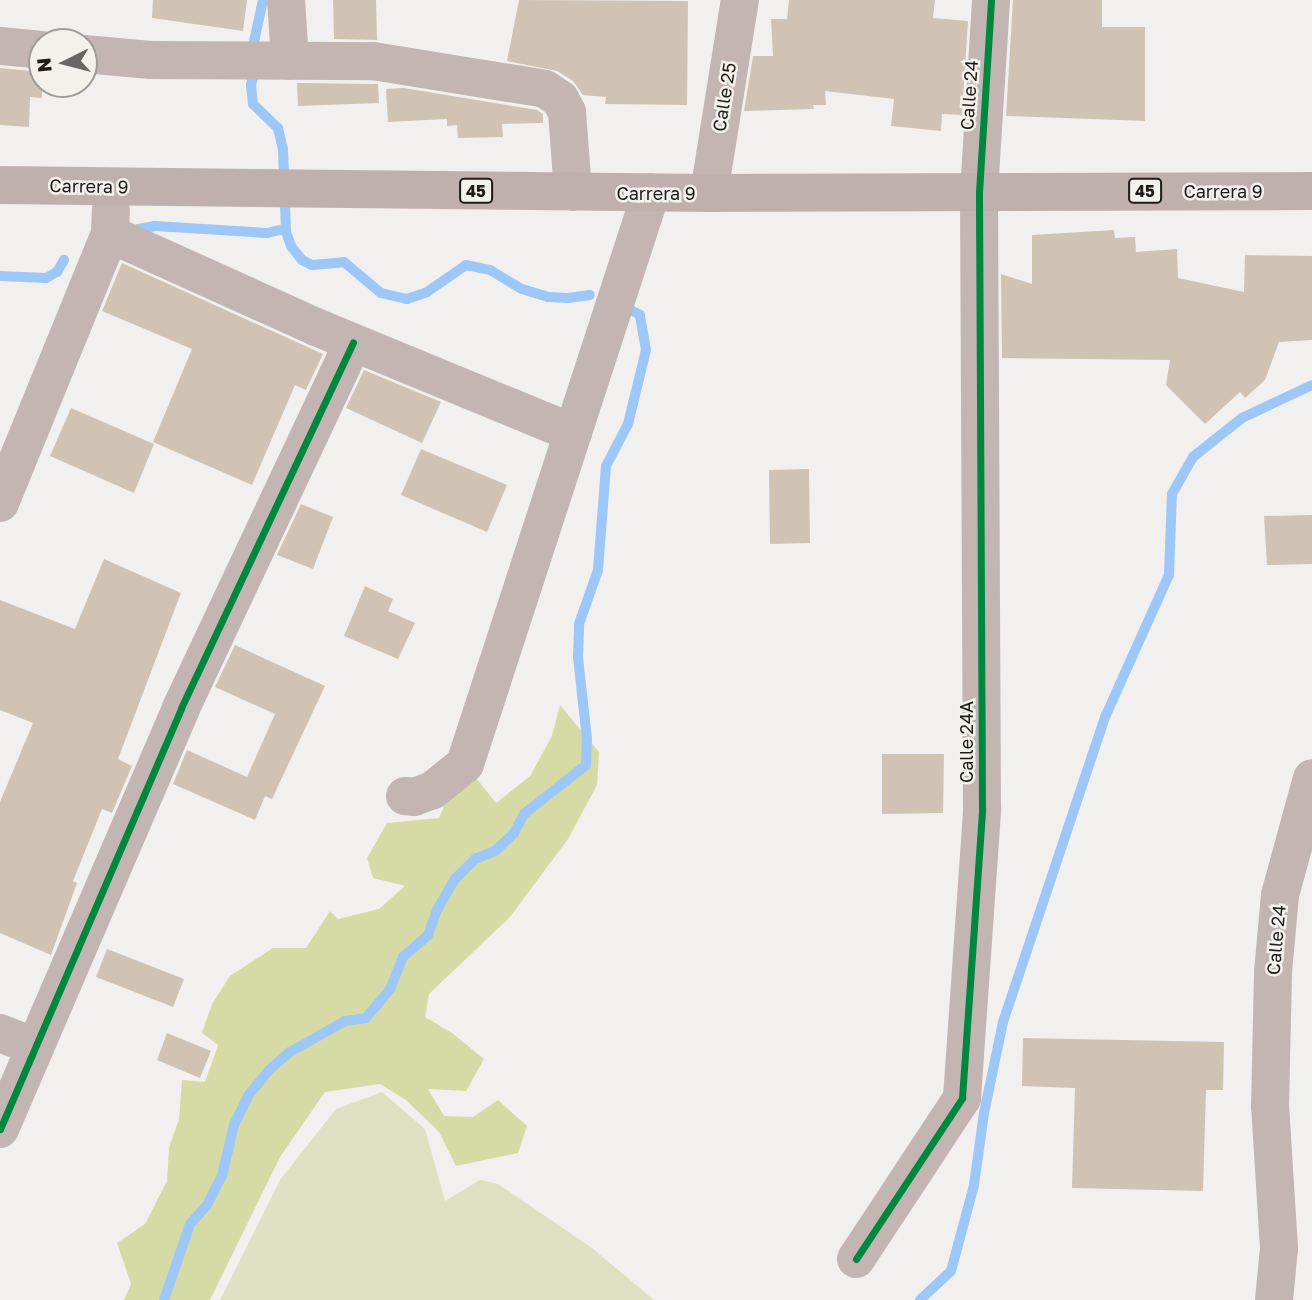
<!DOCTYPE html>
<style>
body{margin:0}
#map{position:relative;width:1312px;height:1300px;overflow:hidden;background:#f2f0ee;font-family:"Golos Text",sans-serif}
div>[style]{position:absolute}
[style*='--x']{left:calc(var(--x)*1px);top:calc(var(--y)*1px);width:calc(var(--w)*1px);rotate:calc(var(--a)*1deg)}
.green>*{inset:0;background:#dee0c1}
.forest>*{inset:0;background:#d6dba6}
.stream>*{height:10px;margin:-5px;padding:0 5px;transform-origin:5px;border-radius:5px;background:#9dc7f6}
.building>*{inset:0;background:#d0c3b4}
.minor>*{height:38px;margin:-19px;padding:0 19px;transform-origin:19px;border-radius:19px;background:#c2b5b2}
.highway>*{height:38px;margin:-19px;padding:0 19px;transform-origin:19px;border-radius:19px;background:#bfb0ad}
.cycleway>*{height:7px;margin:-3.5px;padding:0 3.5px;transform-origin:3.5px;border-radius:3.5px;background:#00873e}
span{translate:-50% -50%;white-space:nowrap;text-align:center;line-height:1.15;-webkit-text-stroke:5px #f4f1ec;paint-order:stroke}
.shield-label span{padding:2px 5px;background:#f4f1ec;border:2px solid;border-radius:5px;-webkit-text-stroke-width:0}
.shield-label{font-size:16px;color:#1c1b19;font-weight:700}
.street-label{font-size:18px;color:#1c1b19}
.north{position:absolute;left:28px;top:28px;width:70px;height:70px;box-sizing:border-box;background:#f4f1ec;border:2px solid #9e9b98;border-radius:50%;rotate:264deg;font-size:19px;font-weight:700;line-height:28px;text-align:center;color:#1c1b19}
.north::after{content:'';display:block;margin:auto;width:24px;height:32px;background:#676664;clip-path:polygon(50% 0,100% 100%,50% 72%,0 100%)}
</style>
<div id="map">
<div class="green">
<i style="clip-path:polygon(382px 1092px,425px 1129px,445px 1201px,480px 1180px,498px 1184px,592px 1248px,654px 1300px,220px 1300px,280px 1180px,336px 1109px)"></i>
</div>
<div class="forest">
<i style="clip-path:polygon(560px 705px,599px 752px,597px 785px,568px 839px,510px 917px,429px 994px,425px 1017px,452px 1033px,484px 1059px,466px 1091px,428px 1089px,444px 1116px,473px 1117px,498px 1100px,527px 1126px,518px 1153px,456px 1166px,439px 1132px,406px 1100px,380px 1084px,325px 1092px,280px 1157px,210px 1300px,124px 1300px,131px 1284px,117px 1243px,145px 1224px,167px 1181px,169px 1148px,179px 1119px,182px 1080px,205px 1082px,218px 1045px,202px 1033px,212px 1004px,230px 976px,273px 948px,306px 948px,330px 911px,338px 919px,379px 909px,405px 886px,373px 878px,367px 858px,387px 823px,439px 818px,455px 779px,473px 774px,496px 803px,530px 776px,552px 736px)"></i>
</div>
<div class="stream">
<i style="--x:253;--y:46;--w:47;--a:-77.7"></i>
<i style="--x:255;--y:69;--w:16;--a:104"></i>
<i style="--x:251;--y:85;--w:19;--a:84"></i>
<i style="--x:253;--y:104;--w:35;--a:44"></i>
<i style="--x:278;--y:128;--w:22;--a:77"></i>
<i style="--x:283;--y:149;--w:83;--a:87.9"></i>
<i style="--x:286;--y:232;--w:15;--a:70"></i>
<i style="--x:291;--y:246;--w:18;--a:52"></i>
<i style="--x:302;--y:260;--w:11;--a:27"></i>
<i style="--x:312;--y:265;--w:32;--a:-5"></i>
<i style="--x:344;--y:262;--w:48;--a:40"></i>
<i style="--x:381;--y:293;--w:27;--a:13"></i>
<i style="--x:407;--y:299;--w:21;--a:-19"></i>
<i style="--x:427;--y:292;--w:47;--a:-34.7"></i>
<i style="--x:466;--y:265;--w:25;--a:12"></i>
<i style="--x:490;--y:270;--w:37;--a:31"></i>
<i style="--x:522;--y:289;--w:27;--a:17"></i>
<i style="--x:548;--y:297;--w:20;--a:3"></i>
<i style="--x:568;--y:298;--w:22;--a:-8"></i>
<i style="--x:138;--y:229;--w:17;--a:-10"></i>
<i style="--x:155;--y:226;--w:112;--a:3.6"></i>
<i style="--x:267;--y:233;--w:18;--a:-13"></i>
<i style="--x:0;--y:276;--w:46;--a:2.5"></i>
<i style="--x:46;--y:278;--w:13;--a:-29"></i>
<i style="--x:57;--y:272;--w:14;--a:-60"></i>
<i style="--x:164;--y:1300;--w:80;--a:-71.1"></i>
<i style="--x:190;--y:1224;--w:25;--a:-48"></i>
<i style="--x:207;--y:1205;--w:33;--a:-63"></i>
<i style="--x:222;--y:1176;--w:52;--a:-76.8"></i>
<i style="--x:234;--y:1125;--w:32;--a:-64"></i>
<i style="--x:248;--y:1096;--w:33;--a:-51"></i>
<i style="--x:269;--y:1070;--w:28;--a:-41"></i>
<i style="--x:290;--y:1052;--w:63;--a:-29.4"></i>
<i style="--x:345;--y:1021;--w:21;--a:-8"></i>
<i style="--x:366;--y:1018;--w:38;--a:-50"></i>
<i style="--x:390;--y:989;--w:35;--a:-68"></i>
<i style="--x:403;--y:957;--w:33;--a:-41"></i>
<i style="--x:428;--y:935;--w:27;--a:-70"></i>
<i style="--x:437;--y:910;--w:36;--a:-60"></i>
<i style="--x:455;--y:879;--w:28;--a:-45"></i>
<i style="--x:475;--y:859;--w:22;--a:-22"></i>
<i style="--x:495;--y:851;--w:26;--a:-43"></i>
<i style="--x:514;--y:833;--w:21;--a:-62"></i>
<i style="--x:524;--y:814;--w:79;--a:-38.3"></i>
<i style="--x:586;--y:765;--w:26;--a:-88"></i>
<i style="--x:587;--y:739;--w:82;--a:-96.3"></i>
<i style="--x:578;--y:657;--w:33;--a:-88"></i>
<i style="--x:579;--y:624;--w:57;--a:-70.6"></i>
<i style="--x:598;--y:570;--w:104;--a:-85.6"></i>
<i style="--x:606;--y:466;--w:47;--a:-62.4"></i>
<i style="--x:628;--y:424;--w:76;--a:-76.3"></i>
<i style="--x:646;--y:350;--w:36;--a:-100"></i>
<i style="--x:640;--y:315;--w:18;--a:-151"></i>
<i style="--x:920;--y:1300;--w:42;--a:-43.1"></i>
<i style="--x:951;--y:1271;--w:89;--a:-75"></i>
<i style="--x:974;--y:1185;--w:73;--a:-82.1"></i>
<i style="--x:984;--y:1113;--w:93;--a:-78.2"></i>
<i style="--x:1003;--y:1022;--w:324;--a:-71.5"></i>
<i style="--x:1106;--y:715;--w:154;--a:-65.8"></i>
<i style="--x:1169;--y:575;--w:81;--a:-87.9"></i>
<i style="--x:1172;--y:494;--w:43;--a:-60.4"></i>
<i style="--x:1193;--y:457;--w:63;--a:-38.5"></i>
<i style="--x:1242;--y:418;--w:77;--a:-25.2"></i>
</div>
<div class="building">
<i style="clip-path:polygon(153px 0,247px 0,243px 31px,152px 18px)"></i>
<i style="clip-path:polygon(333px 0,376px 0,377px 40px,334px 39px)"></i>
<i style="clip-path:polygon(519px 0,688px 1px,687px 105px,605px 104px,606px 97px,583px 95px,573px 81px,557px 71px,507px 61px)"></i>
<i style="clip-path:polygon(789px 0,935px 0,933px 18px,968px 21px,962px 115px,942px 114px,941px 131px,891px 126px,894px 99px,825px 91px,826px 105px,813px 105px,814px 109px,744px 111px,753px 56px,773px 56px,771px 19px,787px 19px)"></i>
<i style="clip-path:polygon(1013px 0,1102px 0,1102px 27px,1145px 27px,1145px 121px,1006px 116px)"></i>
<i style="clip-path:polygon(0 68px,42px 72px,42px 98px,30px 97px,29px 127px,0 125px)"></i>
<i style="clip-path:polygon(297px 83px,378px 84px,379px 103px,298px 106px)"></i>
<i style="clip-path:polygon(404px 88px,537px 110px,543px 114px,543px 123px,502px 124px,503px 137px,458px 138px,457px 125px,447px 126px,447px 119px,388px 122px,386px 89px)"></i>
<i style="clip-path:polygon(1114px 230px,1115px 238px,1135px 237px,1136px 252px,1177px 249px,1178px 278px,1244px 292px,1245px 255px,1312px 256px,1312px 340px,1279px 342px,1265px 380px,1245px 398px,1240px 392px,1205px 424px,1166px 385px,1170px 360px,1002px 358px,1001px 274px,1032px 284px,1032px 235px)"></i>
<i style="clip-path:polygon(122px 263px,323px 354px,306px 390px,295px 385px,252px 485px,153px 442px,192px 349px,102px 311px)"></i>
<i style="clip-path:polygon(364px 370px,441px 402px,422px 443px,346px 408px)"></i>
<i style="clip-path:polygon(71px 408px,154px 444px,134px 493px,50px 456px)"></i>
<i style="clip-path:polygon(421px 449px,507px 485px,487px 532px,401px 495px)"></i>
<i style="clip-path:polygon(809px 469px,810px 543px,770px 544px,769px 470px)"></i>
<i style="clip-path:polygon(301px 504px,333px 517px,313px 569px,277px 555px)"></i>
<i style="clip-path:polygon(1312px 515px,1312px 564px,1267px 565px,1264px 516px)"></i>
<i style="clip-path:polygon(104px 559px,181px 593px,118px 759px,132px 766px,112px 813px,102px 809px,73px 881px,77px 883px,51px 955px,0 933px,0 802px,33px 723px,0 710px,0 600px,75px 629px)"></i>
<i style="clip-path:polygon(365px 586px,393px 599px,388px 611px,415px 623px,398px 659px,344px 636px)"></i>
<i style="clip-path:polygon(235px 645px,325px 686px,272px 799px,265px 796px,255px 820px,173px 784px,187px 750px,247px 777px,275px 714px,215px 687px)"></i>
<i style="clip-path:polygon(882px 754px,944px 754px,943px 813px,882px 814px)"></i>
<i style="clip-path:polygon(107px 949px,184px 979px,173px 1007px,96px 977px)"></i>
<i style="clip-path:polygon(167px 1033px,211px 1051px,200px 1078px,157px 1060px)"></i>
<i style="clip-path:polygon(1023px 1038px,1224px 1042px,1223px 1090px,1206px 1090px,1203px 1191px,1072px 1188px,1075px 1088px,1022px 1086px)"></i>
</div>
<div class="minor">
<i style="--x:286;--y:0;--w:61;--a:86.2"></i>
<i style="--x:0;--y:46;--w:42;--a:5.4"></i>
<i style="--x:84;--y:54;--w:67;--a:5.1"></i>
<i style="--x:151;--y:60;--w:222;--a:0.3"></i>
<i style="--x:373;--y:61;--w:174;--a:9.2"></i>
<i style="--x:545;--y:89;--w:18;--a:34"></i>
<i style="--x:560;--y:99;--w:15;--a:62"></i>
<i style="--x:567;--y:112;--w:80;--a:85.7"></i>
<i style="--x:709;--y:193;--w:195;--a:-80.9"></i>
<i style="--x:110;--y:234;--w:226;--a:24.3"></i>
<i style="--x:316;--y:327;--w:278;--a:22.4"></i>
<i style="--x:0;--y:503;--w:291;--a:-67.8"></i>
<i style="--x:110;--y:234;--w:24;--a:-88"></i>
<i style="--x:405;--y:796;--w:9;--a:6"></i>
<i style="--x:414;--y:797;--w:20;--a:-20"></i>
<i style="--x:433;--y:790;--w:41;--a:-39.1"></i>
<i style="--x:465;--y:764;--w:601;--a:-71.96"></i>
<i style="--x:0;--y:1033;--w:38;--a:22"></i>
<i style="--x:0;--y:1129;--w:458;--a:-66.7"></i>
<i style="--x:181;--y:708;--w:404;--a:-64.8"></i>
<i style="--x:856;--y:1259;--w:193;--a:-56.6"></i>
<i style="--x:962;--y:1098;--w:290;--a:-86"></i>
<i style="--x:982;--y:809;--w:617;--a:-90.28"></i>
<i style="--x:979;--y:192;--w:192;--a:-86.4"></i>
<i style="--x:1274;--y:1300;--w:52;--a:-84.5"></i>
<i style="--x:1279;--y:1248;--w:142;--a:-93.6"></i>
<i style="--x:1270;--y:1106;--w:134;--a:-88.7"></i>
<i style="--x:1273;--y:972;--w:77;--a:-84.8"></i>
<i style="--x:1280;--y:895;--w:121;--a:-74.7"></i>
</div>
<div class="highway">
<i style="--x:0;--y:185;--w:709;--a:0.65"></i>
<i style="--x:709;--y:193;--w:603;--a:-0.19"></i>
</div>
<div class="cycleway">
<i style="--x:0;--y:1129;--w:458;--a:-66.7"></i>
<i style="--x:181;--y:708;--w:404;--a:-64.8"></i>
<i style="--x:856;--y:1259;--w:193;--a:-56.6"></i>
<i style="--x:962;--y:1098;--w:290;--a:-86"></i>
<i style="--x:982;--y:809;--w:617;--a:-90.28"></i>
<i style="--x:979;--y:192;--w:192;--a:-86.4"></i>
</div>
<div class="shield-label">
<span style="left:476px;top:191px">45</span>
<span style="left:1145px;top:191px">45</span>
</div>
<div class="street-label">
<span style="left:969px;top:95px;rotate:-86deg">Calle 24</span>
<span style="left:724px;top:97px;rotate:-81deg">Calle 25</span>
<span style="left:89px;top:186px;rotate:1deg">Carrera 9</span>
<span style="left:1223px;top:191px">Carrera 9</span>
<span style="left:656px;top:193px">Carrera 9</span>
<span style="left:966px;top:742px;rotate:-90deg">Calle 24A</span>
<span style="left:1276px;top:940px;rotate:-85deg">Calle 24</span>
</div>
<div class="north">N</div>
</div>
